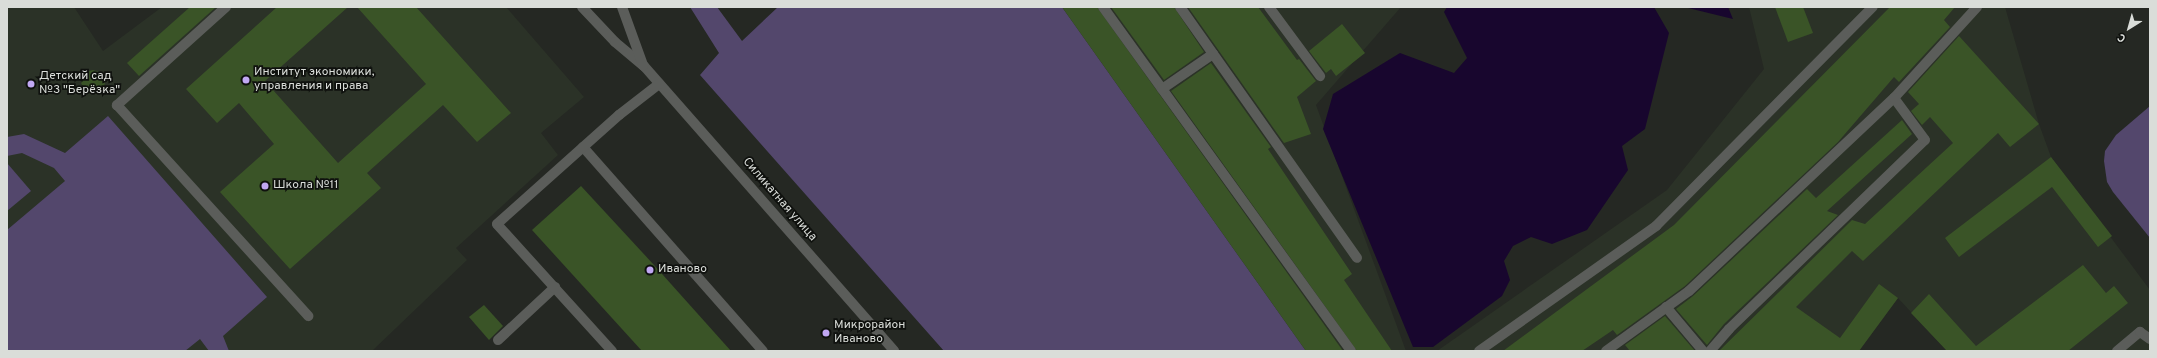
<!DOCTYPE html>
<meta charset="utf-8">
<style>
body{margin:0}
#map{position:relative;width:2157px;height:358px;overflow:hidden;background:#252823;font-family:Overpass,sans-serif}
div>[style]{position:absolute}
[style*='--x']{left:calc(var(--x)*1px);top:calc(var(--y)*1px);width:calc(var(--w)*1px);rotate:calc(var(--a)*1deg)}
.built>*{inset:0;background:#2b3227}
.green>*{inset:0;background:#53476c}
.water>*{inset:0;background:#18062e}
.building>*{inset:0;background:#3a5427}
.minor>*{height:10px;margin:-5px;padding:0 5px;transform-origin:5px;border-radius:5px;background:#5b5d5a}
.dots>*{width:11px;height:11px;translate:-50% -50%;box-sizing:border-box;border:2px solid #0f110e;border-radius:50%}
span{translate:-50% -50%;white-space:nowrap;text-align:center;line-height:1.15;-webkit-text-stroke:3.5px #0f110e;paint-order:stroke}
.poi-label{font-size:12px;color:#daddd9}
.left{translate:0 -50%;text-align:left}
.street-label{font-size:12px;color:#daddd9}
.frame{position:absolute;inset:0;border:8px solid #daddd9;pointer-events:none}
.north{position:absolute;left:2109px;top:8px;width:40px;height:40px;-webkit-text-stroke:3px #0f110e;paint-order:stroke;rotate:217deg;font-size:11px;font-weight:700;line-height:16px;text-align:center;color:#daddd9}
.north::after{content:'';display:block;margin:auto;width:14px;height:18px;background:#daddd9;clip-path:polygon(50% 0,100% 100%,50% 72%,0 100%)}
</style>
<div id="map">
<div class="built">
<i style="clip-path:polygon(7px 7px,74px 7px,103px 51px,162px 7px,506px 7px,584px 97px,541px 133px,558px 155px,456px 248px,467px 260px,372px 351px,7px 351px)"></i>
<i style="clip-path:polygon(1062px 7px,1401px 7px,1316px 105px,1406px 351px,1306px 351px)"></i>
<i style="clip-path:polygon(1749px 7px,2005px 7px,2039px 124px,2051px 157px,2150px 290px,2150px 351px,1947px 351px,1898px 298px,1859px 351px,1437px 351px,1667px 190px,1764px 69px)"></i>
</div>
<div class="green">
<i style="clip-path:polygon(690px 7px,717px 7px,742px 41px,778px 7px,1062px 7px,1306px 351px,944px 351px,700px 75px,719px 53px)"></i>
<i style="clip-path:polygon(2150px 106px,2150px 238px,2113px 192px,2107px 182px,2104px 161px,2105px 151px,2116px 135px)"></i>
<i style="clip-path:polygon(108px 116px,267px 297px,223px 336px,229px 351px,209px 351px,200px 339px,185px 351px,7px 351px,7px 230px,65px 181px,54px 168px,22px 153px,7px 156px,7px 137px,24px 134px,65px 153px)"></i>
<i style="clip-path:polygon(7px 163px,31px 191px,7px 211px)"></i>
</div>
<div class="water">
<i style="clip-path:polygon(1447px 7px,1654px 7px,1669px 33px,1645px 129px,1622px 146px,1628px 170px,1587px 230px,1552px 244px,1531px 237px,1513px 246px,1504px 261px,1510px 280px,1502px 296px,1433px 347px,1413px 347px,1323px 129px,1333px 94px,1400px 53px,1454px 73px,1467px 58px,1444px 12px)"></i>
<i style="clip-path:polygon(1684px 7px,1728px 7px,1733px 19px)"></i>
</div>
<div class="building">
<i style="clip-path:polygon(190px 7px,216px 7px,139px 76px,127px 63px)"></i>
<i style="clip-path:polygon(277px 7px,348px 7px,265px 81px,338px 163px,426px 84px,357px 7px,416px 7px,511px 113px,477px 142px,443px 105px,367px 173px,381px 188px,290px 269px,220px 192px,274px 144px,239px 103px,217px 123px,186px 89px)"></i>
<i style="clip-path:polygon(1062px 7px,1097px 7px,1343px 351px,1306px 351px)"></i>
<i style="clip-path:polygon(1111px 7px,1174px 7px,1204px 52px,1164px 80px)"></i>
<i style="clip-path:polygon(1188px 7px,1258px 7px,1297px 60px,1299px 59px,1316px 81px,1297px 97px,1311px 134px,1284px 143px)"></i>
<i style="clip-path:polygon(1775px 7px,1803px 7px,1813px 33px,1788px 42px)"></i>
<i style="clip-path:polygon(1890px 7px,1955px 7px,1944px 20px,1950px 27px,1899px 82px,1894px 77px,1838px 142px,1685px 286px,1617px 335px,1613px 330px,1582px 351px,1503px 351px,1674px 225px)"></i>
<i style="clip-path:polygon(1342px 24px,1365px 53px,1336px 76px,1331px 69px,1326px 73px,1309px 51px)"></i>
<i style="clip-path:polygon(1959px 36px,2039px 124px,2010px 147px,1998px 133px,1863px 261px,1852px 251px,1796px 307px,1840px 338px,1879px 284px,1898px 298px,1859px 351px,1719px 351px,1852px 220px,1865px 224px,1953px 143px,1930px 117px,1922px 125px,1911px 111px,1919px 104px,1908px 92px)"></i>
<i style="clip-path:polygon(1211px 63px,1271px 147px,1268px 149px,1352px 274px,1344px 280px,1392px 351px,1357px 351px,1171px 91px)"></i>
<i style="clip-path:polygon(93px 70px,107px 75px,103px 90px,95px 94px,87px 93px,81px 83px,85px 72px)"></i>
<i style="clip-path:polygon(1902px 120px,1912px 134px,1827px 211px,1838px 215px,1724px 324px,1707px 345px,1676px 309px,1693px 296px,1807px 189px,1816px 198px)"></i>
<i style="clip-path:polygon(2051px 157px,2112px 236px,2098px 247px,2052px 187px,1959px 257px,1945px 238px)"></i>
<i style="clip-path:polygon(581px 186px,654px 265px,731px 351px,642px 351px,532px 230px)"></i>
<i style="clip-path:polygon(2083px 265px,2106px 293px,2114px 286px,2128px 303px,2068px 351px,1947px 351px,1911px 313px,1929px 294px,1976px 346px)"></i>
<i style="clip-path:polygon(484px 305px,503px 326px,489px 340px,469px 317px)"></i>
<i style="clip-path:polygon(1665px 316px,1695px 351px,1630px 351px,1625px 345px)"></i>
</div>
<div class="minor">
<i style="--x:226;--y:7;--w:147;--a:138"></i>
<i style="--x:117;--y:105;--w:285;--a:47.8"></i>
<i style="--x:582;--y:7;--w:48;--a:46.7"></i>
<i style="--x:615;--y:42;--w:38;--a:40"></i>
<i style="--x:644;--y:66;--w:379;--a:48.7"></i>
<i style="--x:622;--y:7;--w:62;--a:70.1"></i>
<i style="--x:1103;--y:7;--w:424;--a:54.2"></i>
<i style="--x:1180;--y:7;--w:307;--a:54.8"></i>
<i style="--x:1269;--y:7;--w:86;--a:53.5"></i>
<i style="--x:1162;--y:89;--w:62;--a:-34.5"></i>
<i style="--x:583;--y:147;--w:272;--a:48.6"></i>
<i style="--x:1666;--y:307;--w:57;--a:49.9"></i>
<i style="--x:498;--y:340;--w:78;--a:-42.9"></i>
<i style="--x:612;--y:351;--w:171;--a:-132.2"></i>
<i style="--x:497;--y:224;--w:164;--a:-41.8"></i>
<i style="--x:619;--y:115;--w:51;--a:-37.8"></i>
<i style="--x:1479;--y:351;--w:217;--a:-35.2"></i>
<i style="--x:1656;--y:226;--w:308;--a:-45.3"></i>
<i style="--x:1606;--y:351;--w:102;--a:-35.9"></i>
<i style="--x:1689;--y:291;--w:282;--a:-43.3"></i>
<i style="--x:1894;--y:98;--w:123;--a:-47.6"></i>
<i style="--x:1710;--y:351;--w:29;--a:-49"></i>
<i style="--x:1729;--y:329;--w:272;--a:-44"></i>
<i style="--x:1925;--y:140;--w:52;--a:-126.4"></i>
<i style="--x:2117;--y:351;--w:30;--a:-40"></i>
<i style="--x:2140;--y:332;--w:12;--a:35"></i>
</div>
<div class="dots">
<i style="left:246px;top:80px;background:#c1a8f3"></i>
<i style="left:31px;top:84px;background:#c1a8f3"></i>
<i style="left:265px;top:186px;background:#c1a8f3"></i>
<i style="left:650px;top:270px;background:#c1a8f3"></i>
<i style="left:826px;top:333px;background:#c1a8f3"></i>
</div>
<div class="poi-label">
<span class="left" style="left:254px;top:80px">Институт экономики,<br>управления и права</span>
<span class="left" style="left:39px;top:84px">Детский сад<br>№3 "Берёзка"</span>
<span class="left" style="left:273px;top:186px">Школа №11</span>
<span class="left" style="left:658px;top:270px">Иваново</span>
<span class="left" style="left:834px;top:333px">Микрорайон<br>Иваново</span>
</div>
<div class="street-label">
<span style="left:779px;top:200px;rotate:49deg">Силикатная улица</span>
</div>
<div class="frame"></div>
<div class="north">С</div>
</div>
